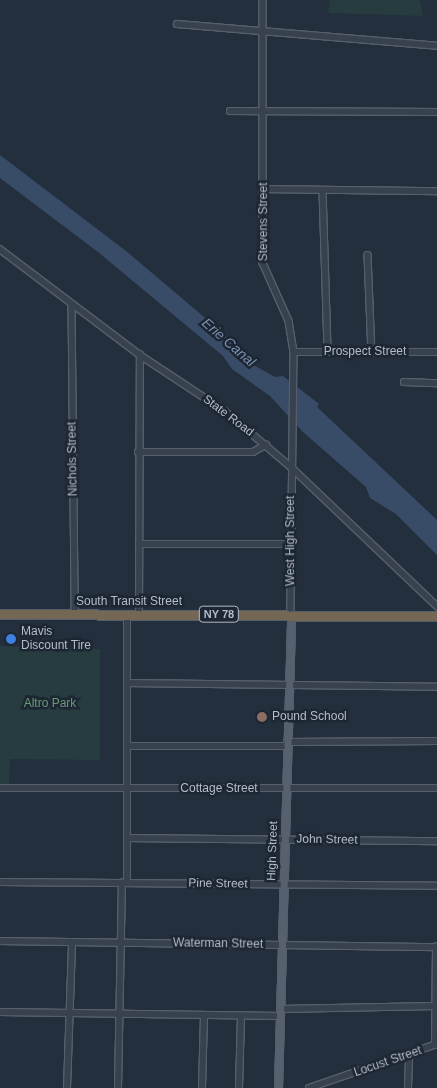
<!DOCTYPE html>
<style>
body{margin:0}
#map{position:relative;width:437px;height:1088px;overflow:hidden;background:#242f3e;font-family:Arial,sans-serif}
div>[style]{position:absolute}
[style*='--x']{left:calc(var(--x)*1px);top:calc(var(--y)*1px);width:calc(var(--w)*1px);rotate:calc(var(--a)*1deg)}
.green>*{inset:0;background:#263c3f}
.water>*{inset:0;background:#394c67}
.roads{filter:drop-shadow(1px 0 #565f6c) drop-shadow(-1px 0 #565f6c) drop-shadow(0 1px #565f6c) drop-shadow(0 -1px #565f6c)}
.minor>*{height:5.5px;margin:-2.75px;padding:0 2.75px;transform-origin:2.75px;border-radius:2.75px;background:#38414e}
.major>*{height:7px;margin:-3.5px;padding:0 3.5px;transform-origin:3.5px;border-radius:3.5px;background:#56606e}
.highway>*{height:9px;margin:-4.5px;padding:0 4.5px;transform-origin:4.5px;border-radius:4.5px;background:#746855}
.dots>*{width:14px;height:14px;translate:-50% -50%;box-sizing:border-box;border:2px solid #1d2633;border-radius:50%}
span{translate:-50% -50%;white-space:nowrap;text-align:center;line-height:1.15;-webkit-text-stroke:5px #1d2633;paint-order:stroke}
.shield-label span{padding:1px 4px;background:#1d2633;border:1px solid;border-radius:4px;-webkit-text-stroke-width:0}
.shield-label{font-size:11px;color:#b4bcc9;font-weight:700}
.street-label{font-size:12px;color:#b4bcc9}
.poi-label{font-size:12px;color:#b4bcc9}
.left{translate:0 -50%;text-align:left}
.park-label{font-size:12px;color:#6b9a76}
.water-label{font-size:14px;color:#7c92b1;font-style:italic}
</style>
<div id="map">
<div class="green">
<i style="clip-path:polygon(330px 0,420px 0,423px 16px,328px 13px)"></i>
<i style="clip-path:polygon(0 646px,100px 649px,100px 760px,10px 759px,9px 784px,0 784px)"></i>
</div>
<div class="water">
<i style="clip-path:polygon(0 155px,126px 251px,223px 333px,248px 362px,275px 377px,283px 376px,319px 404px,317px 407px,437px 520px,437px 555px,396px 514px,370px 498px,366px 487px,303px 432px,270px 396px,232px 369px,223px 356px,98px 252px,0 178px)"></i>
</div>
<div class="roads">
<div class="minor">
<i style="--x:263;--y:0;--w:263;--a:90"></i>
<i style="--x:263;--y:263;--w:64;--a:65.9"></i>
<i style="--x:289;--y:321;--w:31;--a:81"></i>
<i style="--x:294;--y:352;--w:262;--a:90.7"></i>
<i style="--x:177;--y:24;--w:261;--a:4.8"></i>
<i style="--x:230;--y:111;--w:207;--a:0.3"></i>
<i style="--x:263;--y:189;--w:174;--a:0.7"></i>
<i style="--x:323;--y:190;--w:162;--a:88.2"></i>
<i style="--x:0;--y:249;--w:176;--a:37.1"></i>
<i style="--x:140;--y:355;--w:102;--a:33.4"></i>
<i style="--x:225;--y:411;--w:87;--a:40.3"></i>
<i style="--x:291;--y:467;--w:202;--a:43.6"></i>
<i style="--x:368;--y:255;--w:98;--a:87.7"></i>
<i style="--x:72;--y:304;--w:311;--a:89.4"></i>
<i style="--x:294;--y:352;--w:143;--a:0"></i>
<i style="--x:404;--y:382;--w:33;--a:2"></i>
<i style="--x:138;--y:452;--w:115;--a:0"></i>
<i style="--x:253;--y:452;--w:15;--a:-28"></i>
<i style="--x:139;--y:544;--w:152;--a:0"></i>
<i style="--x:139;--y:615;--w:260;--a:-89.8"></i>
<i style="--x:128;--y:683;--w:309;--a:0.7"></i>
<i style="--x:287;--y:742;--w:150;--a:-0.4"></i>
<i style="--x:127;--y:746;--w:160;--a:0"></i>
<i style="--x:0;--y:788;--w:437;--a:0"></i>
<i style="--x:127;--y:838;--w:310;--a:0.6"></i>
<i style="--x:0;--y:882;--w:437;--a:0.5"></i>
<i style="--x:127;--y:883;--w:268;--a:-90"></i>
<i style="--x:0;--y:941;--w:437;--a:0.8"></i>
<i style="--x:280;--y:1009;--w:155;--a:-1.1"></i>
<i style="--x:0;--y:1012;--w:280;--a:0.8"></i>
<i style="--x:435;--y:1045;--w:98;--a:-89.4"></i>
<i style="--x:67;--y:1088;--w:145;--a:-88"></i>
<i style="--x:118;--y:1088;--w:205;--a:-88.9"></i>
<i style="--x:202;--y:1088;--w:72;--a:-88.4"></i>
<i style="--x:239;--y:1088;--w:72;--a:-88.4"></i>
<i style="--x:309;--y:1088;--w:135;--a:-19"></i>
<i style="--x:408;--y:1088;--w:32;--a:-88"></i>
</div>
<div class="major">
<i style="--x:278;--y:1088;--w:474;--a:-88.4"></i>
</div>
<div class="highway">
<i style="--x:0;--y:614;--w:437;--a:0.3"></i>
</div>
</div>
<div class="dots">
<i style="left:11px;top:639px;background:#3f7fe0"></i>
<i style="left:262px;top:717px;background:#8d6e63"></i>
</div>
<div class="shield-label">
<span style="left:219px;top:614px">NY 78</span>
</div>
<div class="street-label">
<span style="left:264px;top:222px;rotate:-90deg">Stevens Street</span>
<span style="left:365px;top:352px">Prospect Street</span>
<span style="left:228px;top:416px;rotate:37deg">State Road</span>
<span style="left:73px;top:459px;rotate:-91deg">Nichols Street</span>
<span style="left:291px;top:541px;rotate:-90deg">West High Street</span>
<span style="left:129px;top:602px">South Transit Street</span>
<span style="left:219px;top:789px">Cottage Street</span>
<span style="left:327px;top:840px;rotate:1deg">John Street</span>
<span style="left:273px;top:851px;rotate:-88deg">High Street</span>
<span style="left:218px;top:884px;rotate:1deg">Pine Street</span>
<span style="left:218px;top:944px;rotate:1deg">Waterman Street</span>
<span style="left:388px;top:1062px;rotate:-19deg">Locust Street</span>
</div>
<div class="poi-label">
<span class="left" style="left:21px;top:639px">Mavis<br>Discount Tire</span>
<span class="left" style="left:272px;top:717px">Pound School</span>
</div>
<div class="park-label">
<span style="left:50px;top:704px">Altro Park</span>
</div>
<div class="water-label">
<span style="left:229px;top:342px;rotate:41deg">Erie Canal</span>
</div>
</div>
